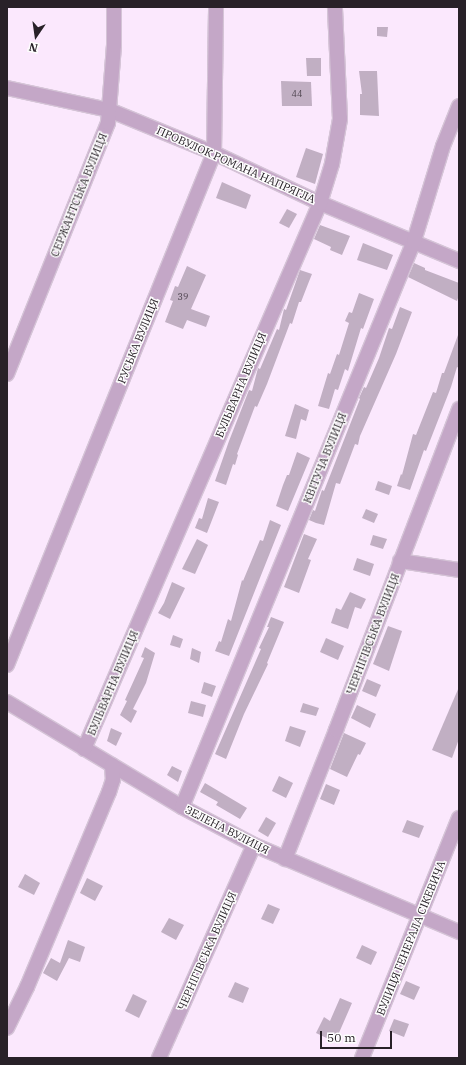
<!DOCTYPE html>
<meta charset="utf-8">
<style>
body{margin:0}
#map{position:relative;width:466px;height:1065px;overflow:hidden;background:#fbe8fd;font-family:"IBM Plex Serif",serif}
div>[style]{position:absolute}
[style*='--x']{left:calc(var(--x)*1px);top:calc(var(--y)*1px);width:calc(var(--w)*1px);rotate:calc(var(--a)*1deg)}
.building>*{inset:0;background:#c1afc3}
.roads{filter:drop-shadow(1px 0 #d5c4d7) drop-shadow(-1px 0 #d5c4d7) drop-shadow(0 1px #d5c4d7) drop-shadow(0 -1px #d5c4d7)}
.minor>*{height:14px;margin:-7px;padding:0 7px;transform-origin:7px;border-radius:7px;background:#c4a7c7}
span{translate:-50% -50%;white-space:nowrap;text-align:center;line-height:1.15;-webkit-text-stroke:3px #fdfdfd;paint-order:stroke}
.number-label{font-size:9px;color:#4e444f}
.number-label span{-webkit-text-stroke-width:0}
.street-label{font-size:11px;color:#282128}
.frame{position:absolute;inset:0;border:8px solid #282128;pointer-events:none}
.north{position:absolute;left:16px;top:16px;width:40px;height:40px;-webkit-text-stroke:3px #fdfdfd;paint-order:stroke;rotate:193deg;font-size:11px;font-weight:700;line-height:16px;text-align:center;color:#282128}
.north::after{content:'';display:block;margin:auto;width:14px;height:18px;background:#282128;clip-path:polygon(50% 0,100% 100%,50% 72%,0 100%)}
.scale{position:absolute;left:320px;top:1031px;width:72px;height:18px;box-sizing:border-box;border:2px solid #282128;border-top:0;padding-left:5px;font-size:12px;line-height:14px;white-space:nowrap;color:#282128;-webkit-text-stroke:3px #fdfdfd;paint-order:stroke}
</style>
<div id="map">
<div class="building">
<i style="clip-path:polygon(377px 27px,388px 27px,387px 37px,377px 36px)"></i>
<i style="clip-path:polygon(306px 58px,321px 58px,321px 76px,307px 76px)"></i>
<i style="clip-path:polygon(359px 71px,377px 71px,379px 116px,360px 115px,360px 94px,362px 94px)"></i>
<i style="clip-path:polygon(281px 81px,311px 82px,312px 106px,282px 106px)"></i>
<i style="clip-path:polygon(306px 148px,323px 154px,315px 184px,296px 177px)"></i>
<i style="clip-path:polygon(222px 182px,251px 195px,246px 209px,216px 198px)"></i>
<i style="clip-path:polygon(287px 209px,297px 214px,289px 228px,279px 223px)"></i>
<i style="clip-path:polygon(320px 225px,350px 236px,342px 255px,330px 250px,331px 247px,314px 239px)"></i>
<i style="clip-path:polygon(363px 243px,393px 255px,387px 270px,357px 260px)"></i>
<i style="clip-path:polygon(414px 263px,425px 268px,425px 270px,459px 283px,459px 295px,457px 301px,408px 277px)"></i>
<i style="clip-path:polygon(187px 266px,206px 275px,191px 309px,210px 316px,206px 327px,187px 320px,183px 329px,165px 322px,173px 301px,170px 300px,175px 286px,178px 287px)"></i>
<i style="clip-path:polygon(300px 270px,312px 274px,308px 284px,301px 302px,299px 302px,292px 324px,290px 323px,267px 384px,257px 407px,255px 406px,237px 454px,238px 455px,235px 465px,233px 464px,226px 485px,215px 481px,229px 441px,249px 390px,252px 391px,258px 368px,260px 369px,277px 329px,279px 330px,284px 309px,286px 310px)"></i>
<i style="clip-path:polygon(359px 293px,374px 299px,363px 329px,361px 328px,348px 371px,345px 369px,338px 390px,335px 389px,329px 409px,318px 406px,328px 373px,330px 374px,337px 354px,339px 355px,349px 323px,345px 321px,349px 312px,352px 313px)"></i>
<i style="clip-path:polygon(400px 307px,412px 312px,396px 354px,360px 436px,358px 445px,355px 444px,340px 484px,336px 483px,324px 525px,316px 523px,309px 520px,313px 510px,315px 511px,322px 490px,324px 491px,360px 399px,359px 398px,364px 387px,366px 388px,379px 358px,389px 328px,392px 329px)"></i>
<i style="clip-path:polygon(458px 335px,459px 368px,457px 367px,451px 387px,426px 451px,424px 450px,410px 490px,397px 486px,401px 474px,402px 475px,413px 434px,416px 435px,433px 392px,436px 393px,442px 373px,444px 373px)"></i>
<i style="clip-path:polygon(295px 404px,309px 410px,306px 421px,301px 419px,296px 439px,285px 436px)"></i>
<i style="clip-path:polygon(297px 452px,310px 458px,288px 511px,276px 506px,283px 485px,287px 475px,289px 475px)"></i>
<i style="clip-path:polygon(378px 481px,392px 486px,389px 495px,375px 490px)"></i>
<i style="clip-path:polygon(208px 498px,219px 502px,207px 533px,195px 528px,199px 518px,202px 519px)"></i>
<i style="clip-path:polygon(366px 509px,378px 514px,374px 523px,362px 518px)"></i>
<i style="clip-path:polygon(270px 520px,281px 525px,229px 656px,215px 651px,219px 641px,221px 642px,228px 619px,231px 621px,242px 580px,243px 581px,260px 540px,263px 541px)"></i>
<i style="clip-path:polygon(304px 534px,317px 539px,308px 559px,311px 560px,299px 593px,284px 587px)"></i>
<i style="clip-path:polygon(373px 535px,387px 539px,383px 549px,370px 545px)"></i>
<i style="clip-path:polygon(197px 539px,208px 545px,195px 574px,182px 569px)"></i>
<i style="clip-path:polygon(357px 558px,374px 564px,370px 576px,353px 570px)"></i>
<i style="clip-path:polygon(172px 582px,185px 588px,170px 619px,158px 613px,164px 603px)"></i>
<i style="clip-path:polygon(350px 592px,366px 599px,361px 609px,355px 607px,348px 629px,331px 623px,336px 608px,341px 610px)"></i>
<i style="clip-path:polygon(271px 617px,284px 622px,267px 663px,268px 664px,244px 714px,226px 759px,215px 754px,261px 649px,259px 648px,269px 627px,267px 627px)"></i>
<i style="clip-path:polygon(388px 626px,402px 631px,389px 671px,373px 664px)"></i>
<i style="clip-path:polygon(173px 635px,183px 639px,180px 648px,170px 645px)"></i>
<i style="clip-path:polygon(326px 638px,344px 646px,338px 660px,320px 652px)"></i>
<i style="clip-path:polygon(145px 647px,155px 653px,146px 683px,133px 709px,137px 711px,131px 723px,120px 715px,127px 701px,125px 700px,144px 658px,141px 657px)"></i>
<i style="clip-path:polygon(192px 648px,201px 652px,199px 663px,190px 659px)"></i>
<i style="clip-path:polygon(367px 679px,381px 685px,376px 697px,362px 691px)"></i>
<i style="clip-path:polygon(204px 682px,216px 686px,212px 697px,201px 693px)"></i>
<i style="clip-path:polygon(459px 687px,459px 739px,452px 758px,432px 750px)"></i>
<i style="clip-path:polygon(191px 701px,206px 705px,203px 717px,188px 713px)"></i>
<i style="clip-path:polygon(303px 703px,319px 708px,316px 716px,300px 712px)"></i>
<i style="clip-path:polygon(357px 705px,376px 714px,370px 728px,351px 718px)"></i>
<i style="clip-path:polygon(290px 726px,306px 731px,300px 747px,285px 741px)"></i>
<i style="clip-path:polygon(111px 728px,122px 733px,116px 746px,107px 741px)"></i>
<i style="clip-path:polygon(344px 733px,366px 743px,360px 755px,358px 754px,347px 777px,330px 769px)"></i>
<i style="clip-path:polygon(172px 766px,182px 771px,178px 782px,167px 775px)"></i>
<i style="clip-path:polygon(279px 776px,293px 783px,286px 798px,272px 791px)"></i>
<i style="clip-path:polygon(205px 783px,247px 808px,240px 819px,216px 805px,218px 802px,200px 792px)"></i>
<i style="clip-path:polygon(326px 784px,340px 790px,334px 805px,320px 799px)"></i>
<i style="clip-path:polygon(266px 817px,276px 823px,268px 837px,258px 831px)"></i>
<i style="clip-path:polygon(407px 820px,424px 826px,419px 838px,402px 832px)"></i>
<i style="clip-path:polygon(25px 874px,40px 883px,34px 895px,18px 887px)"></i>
<i style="clip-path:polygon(87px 878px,103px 886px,95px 901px,80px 893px)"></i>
<i style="clip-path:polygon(268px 904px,280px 909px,273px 924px,261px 919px)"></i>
<i style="clip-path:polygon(169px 918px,184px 925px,176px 940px,161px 932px)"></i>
<i style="clip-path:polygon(68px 940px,85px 947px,80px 962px,69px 958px,57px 981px,43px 973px,51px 958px,60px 963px)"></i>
<i style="clip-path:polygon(362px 945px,377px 952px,371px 965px,356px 958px)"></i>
<i style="clip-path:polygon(406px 981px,420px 987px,414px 1000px,400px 994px)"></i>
<i style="clip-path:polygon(235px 982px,249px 988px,243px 1003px,228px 997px)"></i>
<i style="clip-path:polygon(133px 994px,147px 1001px,139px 1018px,125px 1011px)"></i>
<i style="clip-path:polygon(340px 998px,352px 1003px,335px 1042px,316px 1033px,324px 1017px,330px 1021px)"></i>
<i style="clip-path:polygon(394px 1019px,409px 1024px,404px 1037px,389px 1031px)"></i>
</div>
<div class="roads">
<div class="minor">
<i style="--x:7;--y:88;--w:104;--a:12.2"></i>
<i style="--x:109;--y:110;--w:113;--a:22.3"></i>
<i style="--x:214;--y:153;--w:117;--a:25.3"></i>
<i style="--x:320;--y:203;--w:151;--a:22.6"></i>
<i style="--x:7;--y:374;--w:271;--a:-68.1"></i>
<i style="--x:108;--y:123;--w:78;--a:-85.6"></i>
<i style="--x:114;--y:45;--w:38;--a:-90"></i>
<i style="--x:400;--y:561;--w:60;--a:8.7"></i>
<i style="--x:7;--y:665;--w:552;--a:-67.99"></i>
<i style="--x:214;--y:153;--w:146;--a:-89.2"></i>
<i style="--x:7;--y:702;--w:204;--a:31"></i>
<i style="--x:182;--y:807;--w:81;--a:27.8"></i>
<i style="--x:254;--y:845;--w:223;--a:23"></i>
<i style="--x:84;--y:749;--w:595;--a:-66.62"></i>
<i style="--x:320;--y:203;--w:41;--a:-72.9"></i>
<i style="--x:332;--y:164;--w:46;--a:-79.9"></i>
<i style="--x:340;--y:119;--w:112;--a:-92.6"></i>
<i style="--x:182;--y:807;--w:612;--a:-67.71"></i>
<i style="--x:414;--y:241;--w:99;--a:-73"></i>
<i style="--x:443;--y:146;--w:43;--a:-68.2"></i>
<i style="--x:285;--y:859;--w:139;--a:-68.4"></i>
<i style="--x:336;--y:730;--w:344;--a:-69"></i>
<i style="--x:7;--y:1028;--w:46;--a:-64"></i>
<i style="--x:27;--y:987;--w:212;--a:-67.2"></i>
<i style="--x:109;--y:792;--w:13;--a:-72"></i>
<i style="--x:113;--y:780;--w:15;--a:-94"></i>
<i style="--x:159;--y:1058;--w:233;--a:-66"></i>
<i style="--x:362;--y:1058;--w:259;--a:-68"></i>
</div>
</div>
<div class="number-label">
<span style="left:297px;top:94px">44</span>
<span style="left:183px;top:297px">39</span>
</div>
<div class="street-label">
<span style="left:236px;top:165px;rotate:24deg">ПРОВУЛОК РОМАНА НАПРЯГЛА</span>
<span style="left:79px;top:195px;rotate:-68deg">СЕРЖАНТСЬКА ВУЛИЦЯ</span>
<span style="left:138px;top:341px;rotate:-68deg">РУСЬКА ВУЛИЦЯ</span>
<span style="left:241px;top:385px;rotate:-67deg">БУЛЬВАРНА ВУЛИЦЯ</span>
<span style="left:325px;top:458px;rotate:-68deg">КВІТУЧА ВУЛИЦЯ</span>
<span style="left:373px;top:634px;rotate:-69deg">ЧЕРНІГІВСЬКА ВУЛИЦЯ</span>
<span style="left:113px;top:683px;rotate:-67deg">БУЛЬВАРНА ВУЛИЦЯ</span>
<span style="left:227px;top:830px;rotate:27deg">ЗЕЛЕНА ВУЛИЦЯ</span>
<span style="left:411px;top:938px;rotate:-68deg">ВУЛИЦЯ ГЕНЕРАЛА СІКЕВИЧА</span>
<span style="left:207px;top:951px;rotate:-66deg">ЧЕРНІГІВСЬКА ВУЛИЦЯ</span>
</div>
<div class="frame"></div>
<div class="north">N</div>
<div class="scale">50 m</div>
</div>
